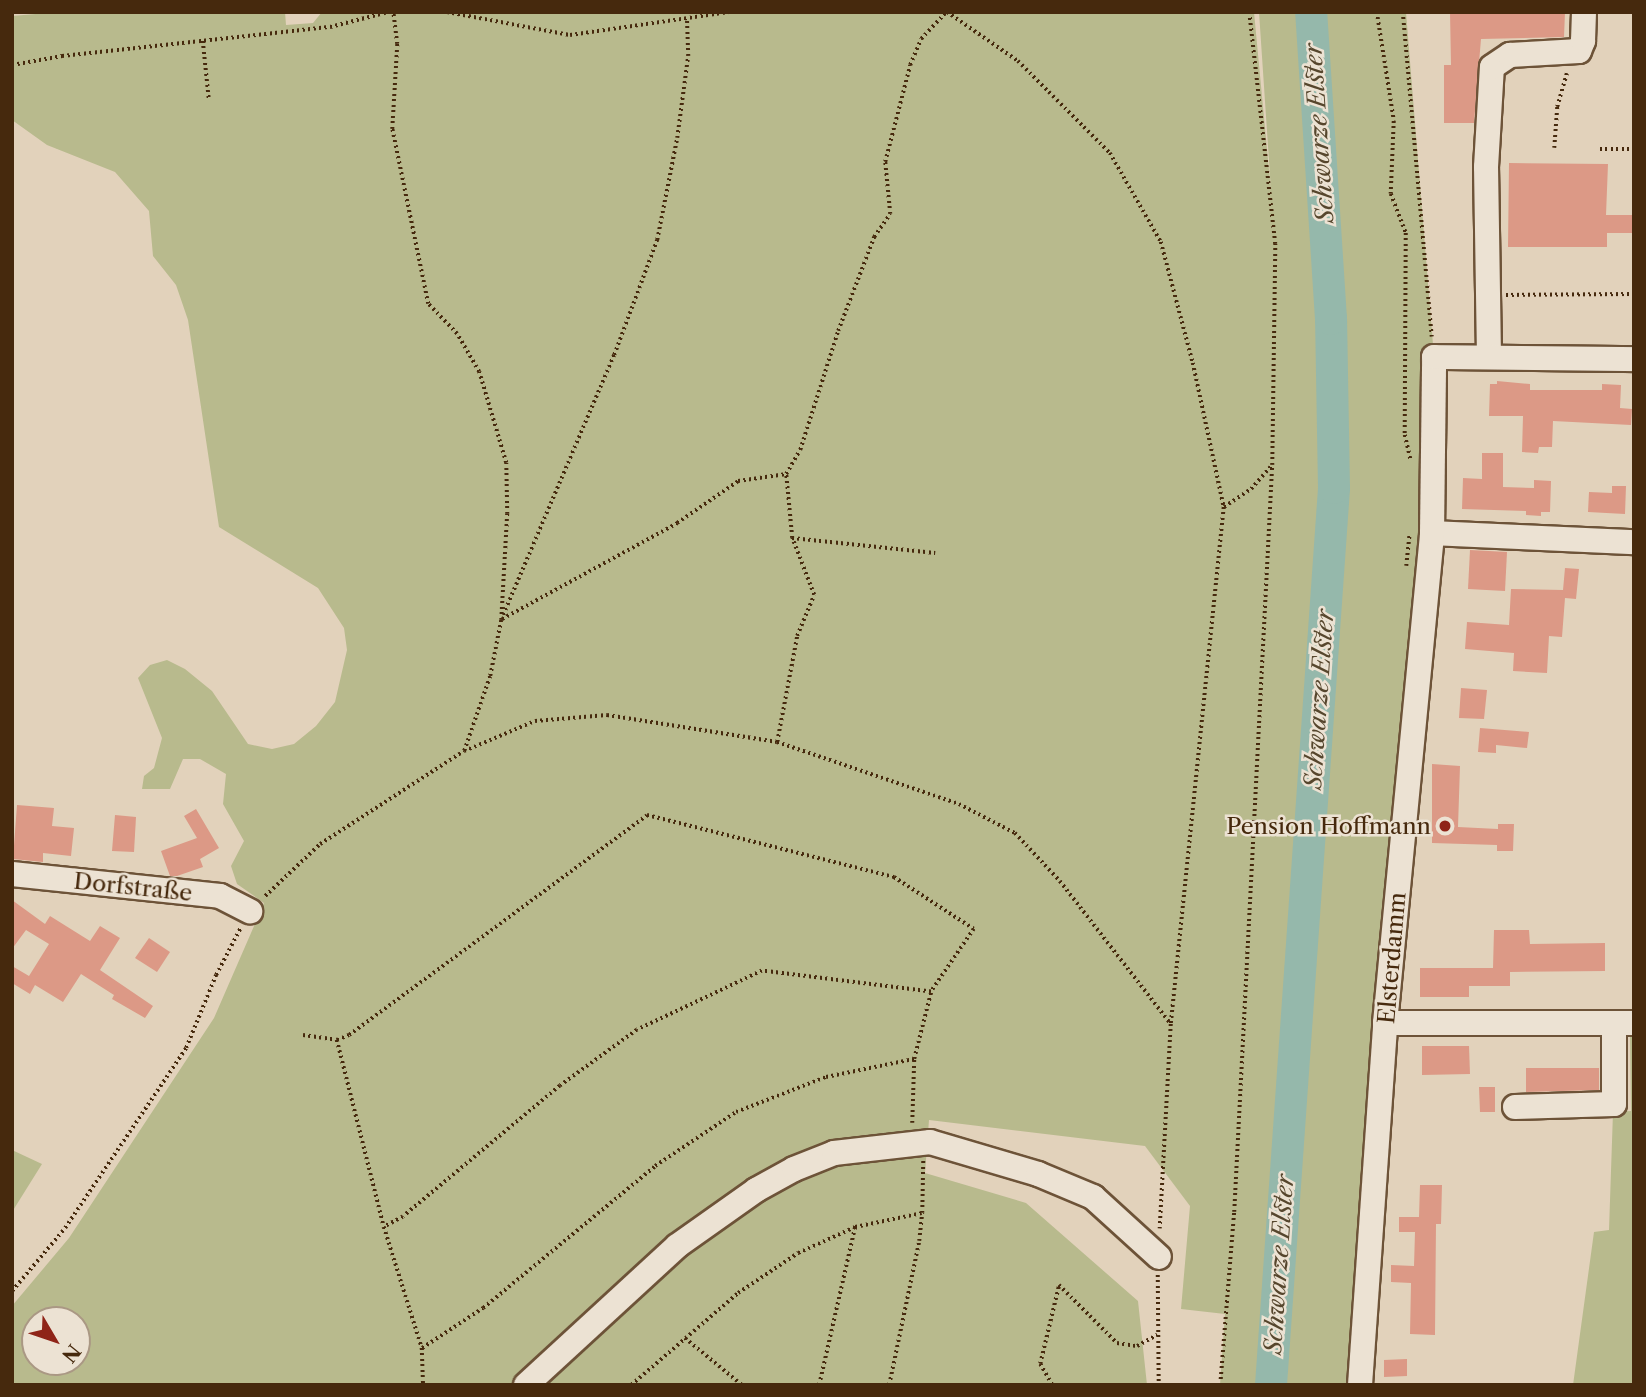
<!DOCTYPE html>
<meta charset="utf-8">
<style>
body{margin:0}
#map{position:relative;width:1646px;height:1397px;overflow:hidden;background:#e2d2bb;font-family:"Libre Caslon Text",serif}
div>[style]{position:absolute}
[style*='--x']{left:calc(var(--x)*1px);top:calc(var(--y)*1px);width:calc(var(--w)*1px);rotate:calc(var(--a)*1deg)}
.green>*{inset:0;background:#b8ba8d}
.river>*{height:32px;margin:-16px;padding:0 16px;transform-origin:16px;border-radius:16px;background:#95b8ab}
.building>*{inset:0;background:#dc9986}
.path>*{height:3.5px;margin-top:-1.75px;transform-origin:0;background:repeating-linear-gradient(90deg,#46290d 0 2px,transparent 0 5.5px)}
.roads{filter:drop-shadow(2px 0 #6d5338) drop-shadow(-2px 0 #6d5338) drop-shadow(0 2px #6d5338) drop-shadow(0 -2px #6d5338)}
.minor>*{height:24px;margin:-12px;padding:0 12px;transform-origin:12px;border-radius:12px;background:#ece2d3}
.dots>*{width:19px;height:19px;translate:-50% -50%;box-sizing:border-box;border:4px solid #ece2d3;border-radius:50%}
span{translate:-50% -50%;white-space:nowrap;text-align:center;line-height:1.15;-webkit-text-stroke:5px #ece2d3;paint-order:stroke}
.poi-label{font-size:23px;color:#46290d}
.right{translate:-100% -50%;text-align:right}
.street-label{font-size:23px;color:#46290d}
.water-label{font-size:24px;color:#56462d;font-style:italic}
.frame{position:absolute;inset:0;border:14px solid #46290d;pointer-events:none}
.north{position:absolute;left:21px;top:1306px;width:70px;height:70px;box-sizing:border-box;background:#ece2d3;border:2px solid #aa9884;border-radius:50%;rotate:129deg;font-size:19px;font-weight:700;line-height:28px;text-align:center;color:#46290d}
.north::after{content:'';display:block;margin:auto;width:24px;height:32px;background:#8f2418;clip-path:polygon(50% 0,100% 100%,50% 72%,0 100%)}
</style>
<div id="map">
<div class="green">
<i style="clip-path:polygon(evenodd,59px 12px,285px 12px,286px 25px,313px 23px,322px 12px,1254px 12px,1271px 191px,1259px 12px,1406px 12px,1434px 357px,1355px 1385px,1220px 1385px,1225px 1314px,1181px 1309px,1190px 1206px,1145px 1146px,929px 1120px,925px 1173px,1026px 1203px,1138px 1301px,1147px 1385px,12px 1385px,12px 1306px,69px 1238px,214px 1018px,264px 903px,237px 884px,231px 866px,244px 841px,223px 804px,226px 774px,200px 759px,183px 759px,170px 789px,142px 789px,144px 776px,154px 768px,162px 738px,138px 678px,150px 665px,167px 660px,185px 669px,212px 691px,248px 744px,272px 749px,294px 744px,316px 726px,335px 702px,347px 650px,344px 628px,318px 588px,219px 527px,188px 320px,176px 285px,153px 256px,149px 211px,115px 172px,47px 145px,12px 120px,12px 16px,59px 12px,35px 1320px,77px 1320px,77px 1362px,35px 1362px,35px 1320px)"></i>
<i style="clip-path:polygon(1630px 1035px,1634px 1035px,1634px 1385px,1573px 1385px,1594px 1232px,1609px 1230px,1613px 1112px,1631px 1111px)"></i>
<i style="clip-path:polygon(12px 1150px,42px 1164px,12px 1212px)"></i>
</div>
<div class="river">
<i style="--x:1271;--y:1385;--w:899;--a:-85.98"></i>
<i style="--x:1334;--y:488;--w:169;--a:-91"></i>
<i style="--x:1331;--y:319;--w:308;--a:-93.7"></i>
</div>
<div class="building">
<i style="clip-path:polygon(1450px 12px,1565px 12px,1564px 37px,1481px 39px,1474px 123px,1444px 123px,1444px 65px,1451px 65px)"></i>
<i style="clip-path:polygon(1509px 163px,1608px 164px,1606px 215px,1634px 215px,1634px 233px,1607px 233px,1607px 247px,1508px 247px)"></i>
<i style="clip-path:polygon(1497px 381px,1530px 384px,1530px 390px,1602px 390px,1602px 384px,1621px 385px,1620px 408px,1632px 409px,1631px 425px,1553px 421px,1552px 447px,1539px 447px,1538px 453px,1522px 452px,1523px 416px,1489px 416px,1490px 384px,1497px 384px)"></i>
<i style="clip-path:polygon(1482px 453px,1503px 453px,1503px 487px,1534px 488px,1534px 480px,1551px 481px,1550px 512px,1541px 512px,1541px 516px,1526px 515px,1526px 511px,1462px 509px,1463px 478px,1482px 479px)"></i>
<i style="clip-path:polygon(1612px 486px,1626px 486px,1625px 514px,1588px 512px,1589px 492px,1612px 493px)"></i>
<i style="clip-path:polygon(1470px 550px,1507px 552px,1505px 591px,1468px 589px)"></i>
<i style="clip-path:polygon(1565px 568px,1579px 569px,1576px 599px,1565px 598px,1562px 637px,1549px 636px,1547px 673px,1513px 671px,1514px 653px,1465px 649px,1467px 622px,1509px 625px,1511px 589px,1563px 590px)"></i>
<i style="clip-path:polygon(1461px 688px,1487px 690px,1484px 719px,1459px 718px)"></i>
<i style="clip-path:polygon(1480px 728px,1529px 732px,1527px 748px,1496px 745px,1496px 753px,1478px 752px)"></i>
<i style="clip-path:polygon(1432px 764px,1460px 766px,1458px 827px,1498px 829px,1498px 824px,1514px 824px,1513px 851px,1497px 851px,1497px 845px,1432px 843px)"></i>
<i style="clip-path:polygon(17px 805px,54px 808px,52px 826px,74px 828px,71px 856px,43px 853px,43px 862px,13px 859px)"></i>
<i style="clip-path:polygon(196px 809px,219px 848px,200px 859px,203px 867px,177px 876px,170px 876px,161px 851px,197px 838px,184px 816px)"></i>
<i style="clip-path:polygon(115px 815px,136px 817px,134px 852px,112px 851px)"></i>
<i style="clip-path:polygon(12px 900px,45px 924px,50px 916px,90px 941px,100px 926px,120px 938px,100px 970px,153px 1006px,145px 1018px,112px 999px,114px 995px,81px 974px,63px 1002px,35px 985px,30px 994px,12px 983px,12px 966px,29px 976px,49px 944px,26px 930px,12px 949px)"></i>
<i style="clip-path:polygon(1494px 930px,1529px 930px,1530px 944px,1605px 943px,1605px 971px,1510px 972px,1510px 986px,1469px 986px,1469px 997px,1420px 997px,1420px 968px,1493px 968px)"></i>
<i style="clip-path:polygon(149px 938px,170px 952px,157px 972px,135px 958px)"></i>
<i style="clip-path:polygon(1422px 1046px,1469px 1046px,1470px 1074px,1422px 1075px)"></i>
<i style="clip-path:polygon(1526px 1068px,1599px 1068px,1599px 1090px,1526px 1092px)"></i>
<i style="clip-path:polygon(1479px 1087px,1495px 1087px,1495px 1112px,1480px 1112px)"></i>
<i style="clip-path:polygon(1420px 1185px,1442px 1185px,1441px 1224px,1436px 1224px,1435px 1335px,1410px 1334px,1411px 1283px,1391px 1282px,1391px 1265px,1414px 1266px,1415px 1232px,1399px 1232px,1399px 1217px,1419px 1217px)"></i>
<i style="clip-path:polygon(1407px 1359px,1407px 1376px,1384px 1377px,1384px 1360px)"></i>
</div>
<div class="path">
<i style="--x:447;--y:12;--w:125;--a:10.6"></i>
<i style="--x:570;--y:35;--w:162;--a:-8.2"></i>
<i style="--x:947;--y:12;--w:86;--a:34.6"></i>
<i style="--x:1018;--y:61;--w:130;--a:45"></i>
<i style="--x:1110;--y:153;--w:103;--a:60.2"></i>
<i style="--x:1161;--y:242;--w:125;--a:75.2"></i>
<i style="--x:1193;--y:363;--w:147;--a:77.9"></i>
<i style="--x:1224;--y:507;--w:520;--a:95.85"></i>
<i style="--x:1171;--y:1024;--w:205;--a:93.1"></i>
<i style="--x:1377;--y:12;--w:110;--a:81.1"></i>
<i style="--x:1394;--y:121;--w:73;--a:92.4"></i>
<i style="--x:1391;--y:194;--w:42;--a:69"></i>
<i style="--x:1406;--y:233;--w:202;--a:90.3"></i>
<i style="--x:1405;--y:435;--w:26;--a:77"></i>
<i style="--x:1403;--y:12;--w:326;--a:84.9"></i>
<i style="--x:203;--y:41;--w:58;--a:84.1"></i>
<i style="--x:12;--y:65;--w:51;--a:-10.2"></i>
<i style="--x:62;--y:56;--w:270;--a:-6.2"></i>
<i style="--x:330;--y:27;--w:60;--a:-14.5"></i>
<i style="--x:1554;--y:148;--w:41;--a:-85.8"></i>
<i style="--x:1557;--y:107;--w:35;--a:-74"></i>
<i style="--x:1600;--y:149;--w:34;--a:0"></i>
<i style="--x:1506;--y:295;--w:128;--a:-0.4"></i>
<i style="--x:1224;--y:507;--w:32;--a:-34"></i>
<i style="--x:1251;--y:489;--w:32;--a:-49"></i>
<i style="--x:792;--y:538;--w:144;--a:6"></i>
<i style="--x:1406;--y:566;--w:30;--a:-84"></i>
<i style="--x:503;--y:615;--w:283;--a:-66.9"></i>
<i style="--x:614;--y:355;--w:123;--a:-69.5"></i>
<i style="--x:657;--y:240;--w:104;--a:-78.9"></i>
<i style="--x:677;--y:138;--w:83;--a:-82.4"></i>
<i style="--x:688;--y:56;--w:38;--a:-92"></i>
<i style="--x:502;--y:619;--w:200;--a:-28.7"></i>
<i style="--x:677;--y:523;--w:74;--a:-34.5"></i>
<i style="--x:738;--y:481;--w:49;--a:-8.3"></i>
<i style="--x:786;--y:474;--w:28;--a:-60"></i>
<i style="--x:800;--y:450;--w:125;--a:-72.3"></i>
<i style="--x:838;--y:331;--w:101;--a:-69"></i>
<i style="--x:874;--y:237;--w:28;--a:-55"></i>
<i style="--x:890;--y:214;--w:52;--a:-95.5"></i>
<i style="--x:885;--y:162;--w:100;--a:-75.5"></i>
<i style="--x:910;--y:65;--w:28;--a:-67"></i>
<i style="--x:921;--y:39;--w:37;--a:-47"></i>
<i style="--x:777;--y:742;--w:108;--a:-79.3"></i>
<i style="--x:797;--y:636;--w:44;--a:-67.5"></i>
<i style="--x:814;--y:595;--w:61;--a:-111.1"></i>
<i style="--x:792;--y:538;--w:64;--a:-95.4"></i>
<i style="--x:464;--y:751;--w:77;--a:-22.9"></i>
<i style="--x:535;--y:721;--w:72;--a:-4.8"></i>
<i style="--x:607;--y:715;--w:172;--a:9"></i>
<i style="--x:777;--y:742;--w:192;--a:18.8"></i>
<i style="--x:959;--y:804;--w:63;--a:27.4"></i>
<i style="--x:1015;--y:833;--w:66;--a:46.8"></i>
<i style="--x:1060;--y:881;--w:181;--a:52.2"></i>
<i style="--x:265;--y:896;--w:76;--a:-43.4"></i>
<i style="--x:320;--y:844;--w:171;--a:-32.9"></i>
<i style="--x:464;--y:751;--w:79;--a:-70.9"></i>
<i style="--x:490;--y:676;--w:57;--a:-78.9"></i>
<i style="--x:501;--y:620;--w:106;--a:-86.8"></i>
<i style="--x:507;--y:514;--w:51;--a:-91.1"></i>
<i style="--x:506;--y:463;--w:95;--a:-106.5"></i>
<i style="--x:479;--y:372;--w:44;--a:-120.1"></i>
<i style="--x:457;--y:334;--w:42;--a:-134"></i>
<i style="--x:428;--y:304;--w:179;--a:-101.6"></i>
<i style="--x:392;--y:129;--w:85;--a:-86.6"></i>
<i style="--x:397;--y:44;--w:32;--a:-97"></i>
<i style="--x:303;--y:1035;--w:34;--a:8"></i>
<i style="--x:337;--y:1040;--w:193;--a:75.9"></i>
<i style="--x:384;--y:1227;--w:127;--a:72.6"></i>
<i style="--x:422;--y:1348;--w:37;--a:88"></i>
<i style="--x:337;--y:1040;--w:13;--a:-23"></i>
<i style="--x:349;--y:1035;--w:370;--a:-36.4"></i>
<i style="--x:647;--y:815;--w:255;--a:14.1"></i>
<i style="--x:894;--y:877;--w:95;--a:33"></i>
<i style="--x:974;--y:929;--w:76;--a:124.3"></i>
<i style="--x:931;--y:992;--w:170;--a:-172.9"></i>
<i style="--x:762;--y:971;--w:138;--a:154.7"></i>
<i style="--x:637;--y:1030;--w:95;--a:144"></i>
<i style="--x:560;--y:1086;--w:204;--a:140.2"></i>
<i style="--x:403;--y:1217;--w:21;--a:152"></i>
<i style="--x:912;--y:1123;--w:64;--a:-88.2"></i>
<i style="--x:1158;--y:1275;--w:110;--a:89.5"></i>
<i style="--x:12;--y:1291;--w:82;--a:-49.9"></i>
<i style="--x:65;--y:1228;--w:217;--a:-56.1"></i>
<i style="--x:186;--y:1048;--w:79;--a:-67.7"></i>
<i style="--x:216;--y:975;--w:54;--a:-62.5"></i>
<i style="--x:685;--y:1338;--w:74;--a:39.5"></i>
<i style="--x:422;--y:1348;--w:73;--a:-33.3"></i>
<i style="--x:483;--y:1308;--w:223;--a:-39.5"></i>
<i style="--x:655;--y:1166;--w:97;--a:-33.7"></i>
<i style="--x:736;--y:1112;--w:97;--a:-21.3"></i>
<i style="--x:826;--y:1077;--w:90;--a:-11.6"></i>
<i style="--x:914;--y:1059;--w:69;--a:-75.8"></i>
<i style="--x:631;--y:1385;--w:141;--a:-40.7"></i>
<i style="--x:738;--y:1293;--w:72;--a:-33.7"></i>
<i style="--x:798;--y:1253;--w:63;--a:-24.5"></i>
<i style="--x:855;--y:1227;--w:68;--a:-11.8"></i>
<i style="--x:922;--y:1213;--w:52;--a:-88.9"></i>
<i style="--x:819;--y:1385;--w:162;--a:-77.2"></i>
<i style="--x:889;--y:1385;--w:147;--a:-78.2"></i>
<i style="--x:919;--y:1241;--w:28;--a:-84"></i>
<i style="--x:1052;--y:1385;--w:24;--a:-120"></i>
<i style="--x:1040;--y:1364;--w:81;--a:-76.5"></i>
<i style="--x:1059;--y:1285;--w:82;--a:45"></i>
<i style="--x:1117;--y:1343;--w:20;--a:9"></i>
<i style="--x:1137;--y:1346;--w:23;--a:-29"></i>
<i style="--x:1220;--y:1385;--w:174;--a:-85.4"></i>
<i style="--x:1234;--y:1212;--w:748;--a:-87.09"></i>
<i style="--x:1272;--y:465;--w:221;--a:-89.2"></i>
<i style="--x:1275;--y:244;--w:233;--a:-96.4"></i>
</div>
<div class="roads">
<div class="minor">
<i style="--x:1489;--y:357;--w:190;--a:-90.9"></i>
<i style="--x:1486;--y:167;--w:100;--a:-86.6"></i>
<i style="--x:1492;--y:67;--w:22;--a:-34"></i>
<i style="--x:1510;--y:55;--w:69;--a:-3.3"></i>
<i style="--x:1579;--y:51;--w:11;--a:-68"></i>
<i style="--x:1583;--y:41;--w:29;--a:-88"></i>
<i style="--x:1432;--y:533;--w:202;--a:2.6"></i>
<i style="--x:12;--y:874;--w:209;--a:6"></i>
<i style="--x:220;--y:896;--w:34;--a:27"></i>
<i style="--x:1385;--y:1023;--w:249;--a:0"></i>
<i style="--x:1515;--y:1107;--w:99;--a:-1.7"></i>
<i style="--x:1614;--y:1104;--w:81;--a:-90"></i>
<i style="--x:526;--y:1385;--w:205;--a:-42.6"></i>
<i style="--x:677;--y:1246;--w:97;--a:-35.3"></i>
<i style="--x:756;--y:1190;--w:43;--a:-28.9"></i>
<i style="--x:794;--y:1169;--w:43;--a:-21.8"></i>
<i style="--x:834;--y:1153;--w:97;--a:-6.5"></i>
<i style="--x:930;--y:1142;--w:113;--a:16.5"></i>
<i style="--x:1038;--y:1174;--w:60;--a:22.7"></i>
<i style="--x:1093;--y:1197;--w:89;--a:42.3"></i>
<i style="--x:1360;--y:1385;--w:363;--a:-86"></i>
<i style="--x:1385;--y:1023;--w:492;--a:-84.5"></i>
<i style="--x:1432;--y:533;--w:176;--a:-89.3"></i>
<i style="--x:1434;--y:357;--w:200;--a:0.6"></i>
</div>
</div>
<div class="dots">
<i style="left:1445px;top:826px;background:#8f2418"></i>
</div>
<div class="poi-label">
<span class="right" style="left:1431px;top:826px">Pension Hoffmann</span>
</div>
<div class="street-label">
<span style="left:133px;top:887px;rotate:6deg">Dorfstraße</span>
<span style="left:1392px;top:958px;rotate:-85deg">Elsterdamm</span>
</div>
<div class="water-label">
<span style="left:1319px;top:133px;rotate:-94deg">Schwarze Elster</span>
<span style="left:1319px;top:699px;rotate:-86deg">Schwarze Elster</span>
<span style="left:1279px;top:1264px;rotate:-86deg">Schwarze Elster</span>
</div>
<div class="frame"></div>
<div class="north">N</div>
</div>
